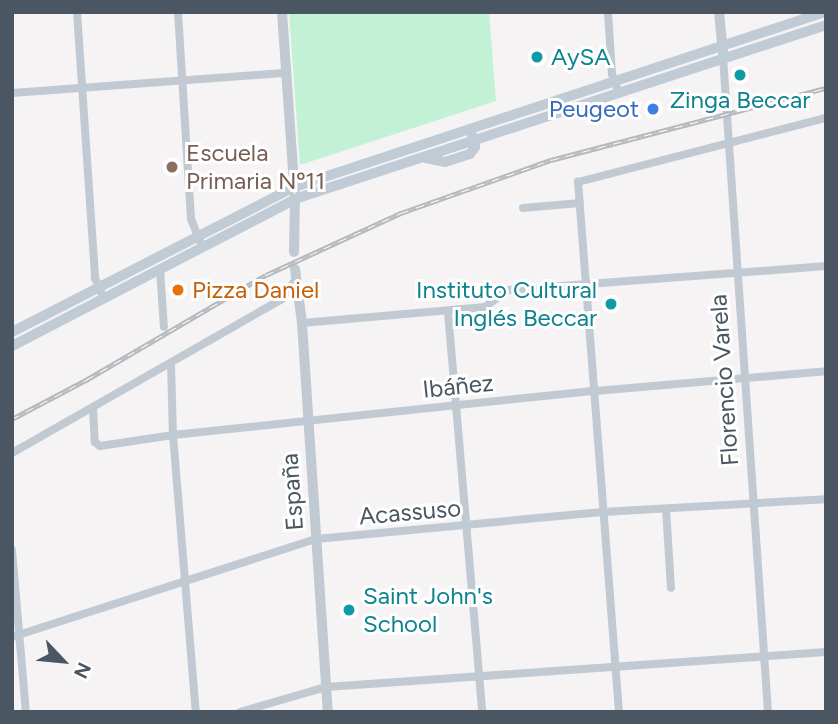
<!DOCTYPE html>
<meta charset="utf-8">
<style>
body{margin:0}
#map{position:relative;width:838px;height:724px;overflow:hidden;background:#f5f3f3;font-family:Figtree,sans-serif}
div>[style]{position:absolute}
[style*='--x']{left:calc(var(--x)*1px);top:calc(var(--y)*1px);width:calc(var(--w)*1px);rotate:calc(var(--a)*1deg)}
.green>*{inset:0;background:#c3f1d5}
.minor>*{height:8px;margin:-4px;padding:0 4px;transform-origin:4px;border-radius:4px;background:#c1cad2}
.tertiary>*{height:10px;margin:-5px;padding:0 5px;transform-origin:5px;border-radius:5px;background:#c1cad2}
.secondary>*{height:10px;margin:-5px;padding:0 5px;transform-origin:5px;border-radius:5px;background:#c1cbd6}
.rail>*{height:5px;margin-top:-2.5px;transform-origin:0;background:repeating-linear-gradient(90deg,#fff 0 8px,#b5b8bd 0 16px);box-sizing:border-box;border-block:2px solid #b5b8bd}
.dots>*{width:19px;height:19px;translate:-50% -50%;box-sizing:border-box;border:4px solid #fff;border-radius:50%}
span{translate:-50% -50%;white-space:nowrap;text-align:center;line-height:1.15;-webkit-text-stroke:6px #fff;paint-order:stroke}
.culture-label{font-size:24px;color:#0d838f}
.left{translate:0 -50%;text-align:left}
.right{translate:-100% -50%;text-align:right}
.shop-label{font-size:24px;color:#366cbe}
.education-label{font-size:24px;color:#785e54}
.food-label{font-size:24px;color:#c56008}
.street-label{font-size:24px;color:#4a5661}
.frame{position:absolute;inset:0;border:14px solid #4a5661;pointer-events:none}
.north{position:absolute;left:28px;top:626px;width:70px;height:70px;-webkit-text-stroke:5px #fff;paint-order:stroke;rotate:116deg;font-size:19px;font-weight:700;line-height:28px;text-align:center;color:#4a5661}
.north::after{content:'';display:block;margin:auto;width:24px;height:32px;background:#4a5661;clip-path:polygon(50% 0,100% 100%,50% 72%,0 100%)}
</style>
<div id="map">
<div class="green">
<i style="clip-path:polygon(289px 12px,489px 12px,496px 101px,300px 165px)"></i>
</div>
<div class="minor">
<i style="--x:77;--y:12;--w:267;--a:86.1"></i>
<i style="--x:95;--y:278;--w:23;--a:67"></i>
<i style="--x:178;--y:12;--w:207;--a:86.4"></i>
<i style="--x:191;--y:219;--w:24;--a:68"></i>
<i style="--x:608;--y:12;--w:62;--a:86.3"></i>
<i style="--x:612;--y:74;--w:20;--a:70"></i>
<i style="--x:723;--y:57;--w:657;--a:86.07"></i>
<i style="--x:12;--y:93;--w:275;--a:-4.2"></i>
<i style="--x:523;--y:208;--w:57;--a:-5"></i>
<i style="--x:160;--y:269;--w:58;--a:86.1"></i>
<i style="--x:448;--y:312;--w:401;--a:85.1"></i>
<i style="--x:302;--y:323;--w:184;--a:-5"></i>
<i style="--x:485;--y:307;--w:29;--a:-36"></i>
<i style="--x:508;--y:290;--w:319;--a:-4.3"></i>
<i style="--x:171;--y:364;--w:71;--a:88.4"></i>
<i style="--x:173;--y:435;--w:278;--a:85.3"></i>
<i style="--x:93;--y:408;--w:34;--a:87"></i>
<i style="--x:95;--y:442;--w:6;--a:39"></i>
<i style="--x:100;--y:446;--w:74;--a:-8.6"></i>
<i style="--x:173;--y:435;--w:424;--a:-6"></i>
<i style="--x:595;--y:391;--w:232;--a:-4.9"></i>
<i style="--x:12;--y:453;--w:311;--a:-29.7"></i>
<i style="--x:282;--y:299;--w:21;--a:-55"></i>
<i style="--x:666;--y:509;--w:79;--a:86.4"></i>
<i style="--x:12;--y:550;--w:163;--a:85.1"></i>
<i style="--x:12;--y:637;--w:319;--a:-17.9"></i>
<i style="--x:316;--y:539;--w:288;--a:-5.4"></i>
<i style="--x:603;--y:512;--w:223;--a:-3.3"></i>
<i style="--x:240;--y:712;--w:90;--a:-16.2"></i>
<i style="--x:326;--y:687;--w:501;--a:-4"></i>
<i style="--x:619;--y:712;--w:532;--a:-94.42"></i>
<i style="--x:578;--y:182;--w:256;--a:-14.5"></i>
</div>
<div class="tertiary">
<i style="--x:282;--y:12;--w:187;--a:86"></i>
<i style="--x:295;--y:199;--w:53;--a:91.1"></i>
<i style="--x:719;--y:12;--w:41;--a:84.4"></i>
<i style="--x:295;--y:269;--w:54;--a:82.6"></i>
<i style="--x:302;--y:323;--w:390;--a:86.2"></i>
</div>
<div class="secondary">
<i style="--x:426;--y:158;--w:19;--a:12"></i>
<i style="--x:445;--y:162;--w:26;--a:-18"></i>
<i style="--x:470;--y:154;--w:9;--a:-54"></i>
<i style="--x:475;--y:147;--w:12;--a:-104"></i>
<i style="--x:12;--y:332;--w:317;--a:-27.2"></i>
<i style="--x:294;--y:187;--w:559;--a:-18.24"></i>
<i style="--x:12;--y:346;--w:319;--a:-27.4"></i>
<i style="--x:295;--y:199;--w:559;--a:-18.14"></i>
</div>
<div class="rail">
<i style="--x:12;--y:419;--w:84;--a:-27.8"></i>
<i style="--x:86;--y:380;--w:208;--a:-30.3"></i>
<i style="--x:266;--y:275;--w:149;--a:-24.7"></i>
<i style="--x:401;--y:213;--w:159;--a:-19.5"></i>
<i style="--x:551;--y:160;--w:284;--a:-14.7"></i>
</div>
<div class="dots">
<i style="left:537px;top:57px;background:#0f9aa8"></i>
<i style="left:740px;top:75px;background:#0f9aa8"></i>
<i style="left:653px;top:109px;background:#3f7fe0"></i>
<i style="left:172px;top:167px;background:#8d6e63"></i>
<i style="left:178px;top:290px;background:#e8710a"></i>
<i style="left:611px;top:304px;background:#0f9aa8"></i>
<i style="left:349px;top:610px;background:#0f9aa8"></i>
</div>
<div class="culture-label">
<span class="left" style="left:551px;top:57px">AySA</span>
<span style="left:740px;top:100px">Zinga Beccar</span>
<span class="right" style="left:597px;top:304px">Instituto Cultural<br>Inglés Beccar</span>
<span class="left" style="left:363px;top:610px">Saint John's<br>School</span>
</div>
<div class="shop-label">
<span class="right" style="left:639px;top:109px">Peugeot</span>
</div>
<div class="education-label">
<span class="left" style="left:186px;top:167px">Escuela<br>Primaria Nº11</span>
</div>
<div class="food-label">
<span class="left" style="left:192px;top:290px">Pizza Daniel</span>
</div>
<div class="street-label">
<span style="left:724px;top:380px;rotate:-94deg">Florencio Varela</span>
<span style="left:458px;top:386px;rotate:-6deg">Ibáñez</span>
<span style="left:292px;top:492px;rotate:-94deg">España</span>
<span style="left:410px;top:512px;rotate:-5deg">Acassuso</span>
</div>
<div class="frame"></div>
<div class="north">N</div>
</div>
